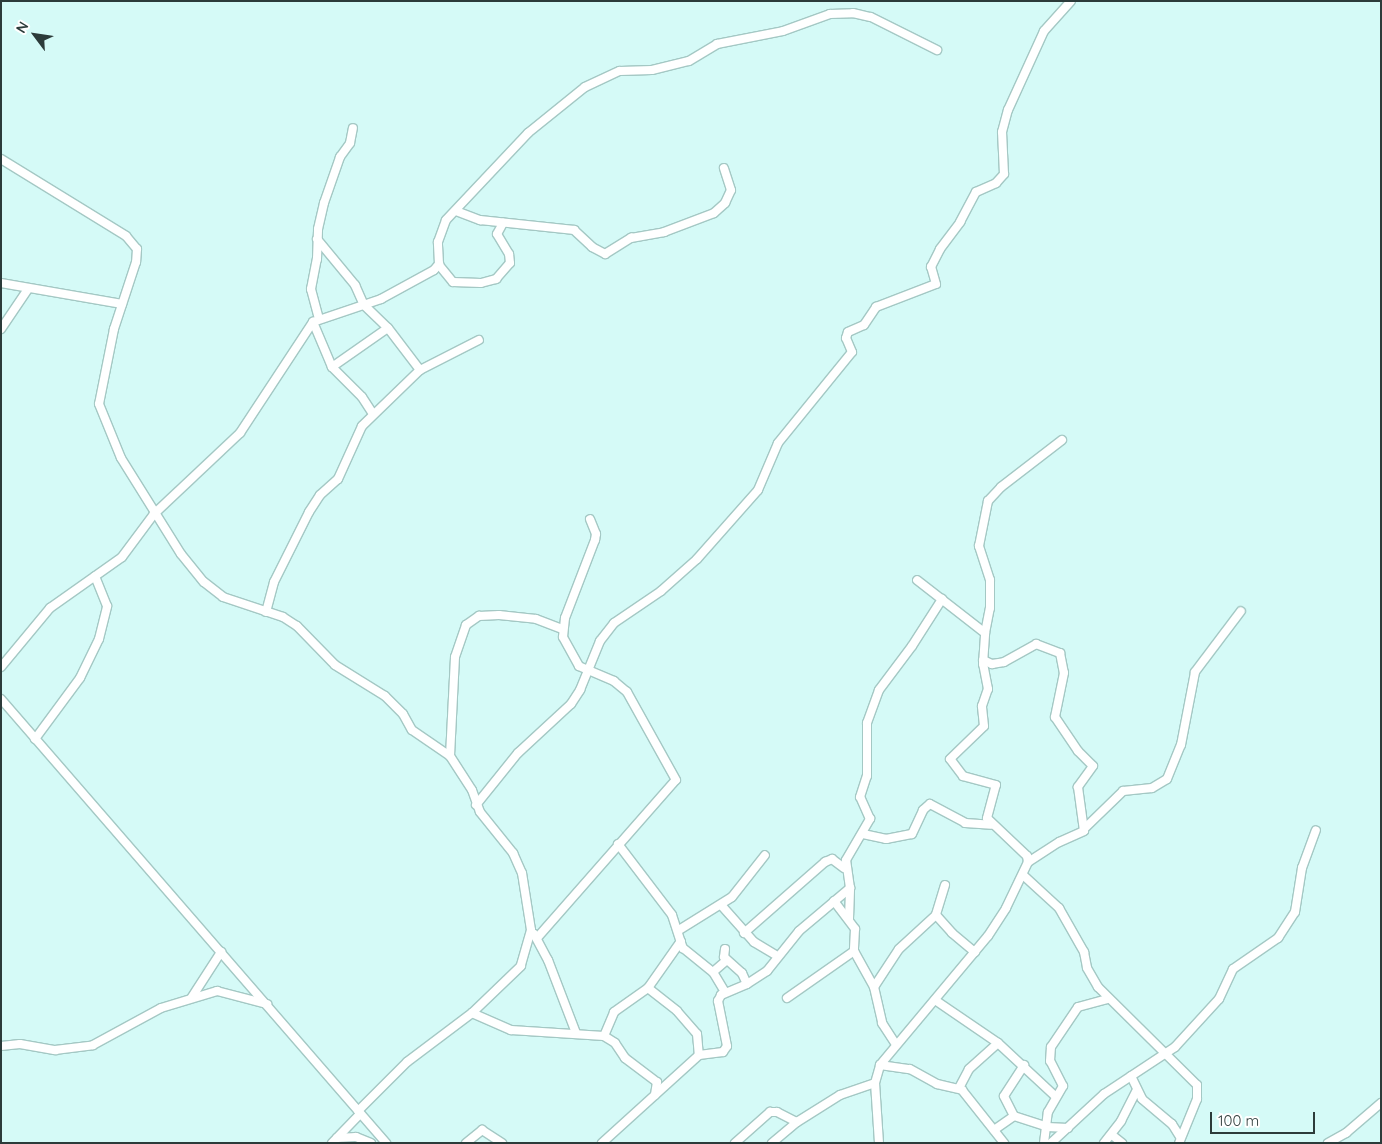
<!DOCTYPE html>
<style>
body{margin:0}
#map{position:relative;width:1382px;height:1144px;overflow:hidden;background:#d5faf7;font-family:Quicksand,sans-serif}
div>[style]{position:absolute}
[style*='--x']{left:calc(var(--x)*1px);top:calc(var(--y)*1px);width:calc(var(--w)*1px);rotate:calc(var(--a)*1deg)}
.roads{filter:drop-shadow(1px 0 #a4c8c4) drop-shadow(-1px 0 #a4c8c4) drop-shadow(0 1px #a4c8c4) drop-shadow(0 -1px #a4c8c4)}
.minor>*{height:8px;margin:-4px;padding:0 4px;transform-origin:4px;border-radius:4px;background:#fff}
span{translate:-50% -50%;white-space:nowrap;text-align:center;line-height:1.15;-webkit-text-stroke:4.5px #fff;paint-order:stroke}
.frame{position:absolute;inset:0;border:2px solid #2c3b3a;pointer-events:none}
.north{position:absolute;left:10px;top:10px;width:50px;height:50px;-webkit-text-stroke:4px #fff;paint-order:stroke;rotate:301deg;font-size:14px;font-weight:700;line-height:20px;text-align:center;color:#2c3b3a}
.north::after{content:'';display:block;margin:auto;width:18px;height:22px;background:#2c3b3a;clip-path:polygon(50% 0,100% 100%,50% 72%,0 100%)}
.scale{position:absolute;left:1210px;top:1112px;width:105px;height:22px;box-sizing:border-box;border:2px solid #2c3b3a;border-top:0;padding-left:6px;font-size:15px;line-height:18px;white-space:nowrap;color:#2c3b3a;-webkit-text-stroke:4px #fff;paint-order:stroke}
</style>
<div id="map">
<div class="roads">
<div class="minor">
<i style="--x:1;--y:159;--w:147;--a:31.6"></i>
<i style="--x:126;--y:236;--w:17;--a:50"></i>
<i style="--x:137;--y:249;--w:13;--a:94"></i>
<i style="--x:136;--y:262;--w:71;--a:108.2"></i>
<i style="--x:114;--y:329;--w:76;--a:101.3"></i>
<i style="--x:99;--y:404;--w:58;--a:67.8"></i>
<i style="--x:121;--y:458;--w:113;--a:58"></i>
<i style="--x:181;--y:554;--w:36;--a:51"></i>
<i style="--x:204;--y:582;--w:24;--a:38"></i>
<i style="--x:223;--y:597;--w:63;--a:18.4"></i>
<i style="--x:283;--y:617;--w:17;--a:33"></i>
<i style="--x:297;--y:626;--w:54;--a:45.7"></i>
<i style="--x:335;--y:665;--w:59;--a:31.8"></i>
<i style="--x:385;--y:696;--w:25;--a:45"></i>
<i style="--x:403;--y:714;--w:18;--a:61"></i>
<i style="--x:412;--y:730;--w:46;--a:34.4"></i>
<i style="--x:450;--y:756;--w:40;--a:57.1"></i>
<i style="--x:472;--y:790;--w:23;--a:70"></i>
<i style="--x:480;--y:812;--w:53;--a:51.2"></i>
<i style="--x:513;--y:853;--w:22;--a:66"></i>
<i style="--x:522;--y:873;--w:58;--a:81"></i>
<i style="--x:531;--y:930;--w:37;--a:106"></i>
<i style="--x:521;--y:966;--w:68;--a:136.2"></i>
<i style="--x:472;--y:1013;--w:81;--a:143"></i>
<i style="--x:407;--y:1062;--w:69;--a:135"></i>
<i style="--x:456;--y:211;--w:26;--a:21"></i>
<i style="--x:480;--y:220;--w:95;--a:6.1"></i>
<i style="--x:574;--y:230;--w:25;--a:43"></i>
<i style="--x:592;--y:247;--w:15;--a:28"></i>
<i style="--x:605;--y:254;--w:31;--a:-32"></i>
<i style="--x:631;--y:238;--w:34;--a:-10"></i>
<i style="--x:664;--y:232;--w:53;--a:-20.8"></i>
<i style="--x:714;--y:213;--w:15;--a:-42"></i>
<i style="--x:725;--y:203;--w:14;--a:-65"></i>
<i style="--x:731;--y:190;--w:23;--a:-108"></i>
<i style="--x:317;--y:239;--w:60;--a:50.4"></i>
<i style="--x:355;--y:285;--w:22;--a:66"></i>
<i style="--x:364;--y:305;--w:33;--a:44"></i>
<i style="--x:388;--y:328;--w:53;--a:52.7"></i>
<i style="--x:439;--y:265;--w:22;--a:51"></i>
<i style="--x:453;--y:282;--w:28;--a:2"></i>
<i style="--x:481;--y:283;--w:16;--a:-15"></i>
<i style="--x:496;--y:279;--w:21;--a:-49"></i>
<i style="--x:510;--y:263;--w:9;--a:-96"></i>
<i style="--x:509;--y:254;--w:23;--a:-121"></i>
<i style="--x:497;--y:234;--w:13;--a:-61"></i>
<i style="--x:1;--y:283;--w:123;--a:9.8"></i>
<i style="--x:319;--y:319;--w:31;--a:-105"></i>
<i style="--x:311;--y:289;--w:31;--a:-79"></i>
<i style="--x:317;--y:259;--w:30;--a:-88"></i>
<i style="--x:318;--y:229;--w:27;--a:-77"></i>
<i style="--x:324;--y:203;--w:49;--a:-70.8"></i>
<i style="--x:340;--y:157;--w:17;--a:-54"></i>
<i style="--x:350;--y:143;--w:15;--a:-79"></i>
<i style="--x:313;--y:322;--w:49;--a:67.1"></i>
<i style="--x:332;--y:367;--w:42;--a:45"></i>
<i style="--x:362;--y:397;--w:20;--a:57"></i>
<i style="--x:1;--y:329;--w:48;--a:-56"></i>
<i style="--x:332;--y:367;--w:68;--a:-34.9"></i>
<i style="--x:266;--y:612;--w:31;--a:-75"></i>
<i style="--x:274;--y:582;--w:78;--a:-63.4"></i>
<i style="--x:309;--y:512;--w:20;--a:-57"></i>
<i style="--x:320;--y:495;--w:24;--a:-42"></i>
<i style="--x:338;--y:479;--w:58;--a:-65.6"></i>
<i style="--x:362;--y:426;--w:81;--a:-44"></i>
<i style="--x:420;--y:370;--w:66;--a:-27"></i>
<i style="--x:985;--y:633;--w:25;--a:-79"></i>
<i style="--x:990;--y:608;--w:28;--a:-90"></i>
<i style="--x:990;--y:580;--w:36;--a:-108"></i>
<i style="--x:979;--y:546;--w:46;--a:-78.7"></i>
<i style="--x:988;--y:501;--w:19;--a:-47"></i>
<i style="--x:1001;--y:487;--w:77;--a:-37.6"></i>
<i style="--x:983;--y:660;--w:10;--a:24"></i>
<i style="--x:992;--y:664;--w:12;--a:-9"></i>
<i style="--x:1004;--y:662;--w:37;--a:-29"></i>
<i style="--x:1036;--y:644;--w:26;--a:21"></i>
<i style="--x:1060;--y:653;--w:20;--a:79"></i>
<i style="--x:1064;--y:673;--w:45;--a:101.6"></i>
<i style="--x:1055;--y:717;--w:41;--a:55.9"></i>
<i style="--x:1078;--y:751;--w:21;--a:45"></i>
<i style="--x:1093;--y:766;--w:26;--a:126"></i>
<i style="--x:1078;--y:787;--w:44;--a:82.2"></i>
<i style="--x:1084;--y:831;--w:27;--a:156"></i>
<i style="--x:1059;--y:842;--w:37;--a:147"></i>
<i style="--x:1;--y:667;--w:77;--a:-50.3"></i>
<i style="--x:50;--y:608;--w:88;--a:-35.3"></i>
<i style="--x:122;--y:557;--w:54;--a:-53.3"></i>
<i style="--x:154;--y:514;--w:118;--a:-43.3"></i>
<i style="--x:240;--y:433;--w:133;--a:-56.7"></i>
<i style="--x:313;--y:322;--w:72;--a:-18.7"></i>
<i style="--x:381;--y:299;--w:60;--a:-28.7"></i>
<i style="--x:434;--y:270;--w:8;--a:-50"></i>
<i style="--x:439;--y:264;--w:22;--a:-93"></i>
<i style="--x:438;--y:242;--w:23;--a:-70"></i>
<i style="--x:446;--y:220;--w:120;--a:-46.7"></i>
<i style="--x:528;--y:133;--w:73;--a:-38.9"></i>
<i style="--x:585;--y:87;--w:38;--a:-25"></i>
<i style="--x:620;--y:71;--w:32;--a:-2"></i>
<i style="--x:652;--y:70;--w:38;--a:-14"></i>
<i style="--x:689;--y:61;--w:33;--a:-31"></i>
<i style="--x:717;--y:44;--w:67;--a:-11.1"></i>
<i style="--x:783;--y:31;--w:50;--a:-19.9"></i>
<i style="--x:830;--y:14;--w:23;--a:-2"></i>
<i style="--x:853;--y:13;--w:18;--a:13"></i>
<i style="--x:871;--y:17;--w:74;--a:26.6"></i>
<i style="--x:1;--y:699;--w:588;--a:49.07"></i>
<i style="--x:35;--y:739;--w:76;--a:-53.6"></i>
<i style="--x:80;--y:678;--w:43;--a:-64"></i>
<i style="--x:99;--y:639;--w:34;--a:-76"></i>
<i style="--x:107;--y:606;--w:32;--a:-112"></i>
<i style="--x:450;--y:756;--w:99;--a:-87.1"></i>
<i style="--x:455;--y:657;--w:34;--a:-71"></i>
<i style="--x:466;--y:625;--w:16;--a:-35"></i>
<i style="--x:479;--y:616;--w:20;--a:-3"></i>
<i style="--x:499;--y:615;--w:37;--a:6"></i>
<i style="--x:536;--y:619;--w:28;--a:21"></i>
<i style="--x:476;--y:805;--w:67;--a:-51.1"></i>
<i style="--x:518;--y:753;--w:72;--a:-42.8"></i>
<i style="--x:571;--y:704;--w:17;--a:-57"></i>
<i style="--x:580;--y:690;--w:53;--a:-67.8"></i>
<i style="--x:600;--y:641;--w:23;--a:-52"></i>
<i style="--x:614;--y:623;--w:57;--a:-34.2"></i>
<i style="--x:661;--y:591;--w:48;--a:-41.6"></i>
<i style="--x:697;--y:559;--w:92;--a:-48.5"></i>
<i style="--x:758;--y:490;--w:51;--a:-66.9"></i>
<i style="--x:778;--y:443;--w:117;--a:-50.9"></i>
<i style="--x:852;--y:352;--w:15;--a:-113"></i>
<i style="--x:846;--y:338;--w:6;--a:-72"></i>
<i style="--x:848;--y:332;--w:17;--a:-24"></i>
<i style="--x:864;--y:325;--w:22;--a:-56"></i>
<i style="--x:876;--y:307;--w:64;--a:-21"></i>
<i style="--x:936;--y:284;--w:18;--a:-106"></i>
<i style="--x:931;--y:267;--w:20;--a:-63"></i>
<i style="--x:940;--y:249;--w:34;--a:-53"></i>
<i style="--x:960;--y:222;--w:34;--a:-62"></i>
<i style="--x:976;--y:192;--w:22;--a:-24"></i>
<i style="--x:996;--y:183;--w:12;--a:-48"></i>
<i style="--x:1004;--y:174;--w:42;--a:-92.7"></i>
<i style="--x:1002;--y:132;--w:23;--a:-75"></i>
<i style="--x:1008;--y:110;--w:87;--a:-65.5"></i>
<i style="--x:1044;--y:31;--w:40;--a:-48"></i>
<i style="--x:1085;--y:828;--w:53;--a:-44.2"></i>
<i style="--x:1123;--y:791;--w:29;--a:-6"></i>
<i style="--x:1152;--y:788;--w:17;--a:-31"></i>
<i style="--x:1167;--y:779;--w:37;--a:-68"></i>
<i style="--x:1181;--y:745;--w:74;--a:-79.1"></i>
<i style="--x:1195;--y:672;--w:76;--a:-53"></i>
<i style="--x:863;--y:834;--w:24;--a:12"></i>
<i style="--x:886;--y:839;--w:26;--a:-11"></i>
<i style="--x:912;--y:834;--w:26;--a:-65"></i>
<i style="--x:923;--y:810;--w:9;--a:-41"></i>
<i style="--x:930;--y:804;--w:40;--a:28"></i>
<i style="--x:965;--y:823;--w:26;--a:4"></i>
<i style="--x:618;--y:844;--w:89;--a:52.7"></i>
<i style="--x:672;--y:915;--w:35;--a:72"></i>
<i style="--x:683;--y:948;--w:38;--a:39"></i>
<i style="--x:713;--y:972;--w:23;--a:59"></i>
<i style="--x:1023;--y:875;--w:49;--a:42.5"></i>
<i style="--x:1059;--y:908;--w:51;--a:60.4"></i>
<i style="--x:1084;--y:952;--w:16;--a:79"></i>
<i style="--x:1087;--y:968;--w:22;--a:60"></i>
<i style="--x:1098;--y:987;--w:139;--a:44.7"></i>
<i style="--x:1197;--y:1085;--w:14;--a:90"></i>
<i style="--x:1197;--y:1099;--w:48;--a:112.2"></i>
<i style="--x:945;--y:885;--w:31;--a:107"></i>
<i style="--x:936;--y:915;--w:24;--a:48"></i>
<i style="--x:952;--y:933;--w:30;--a:40"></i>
<i style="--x:834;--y:901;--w:35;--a:53"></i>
<i style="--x:855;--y:929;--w:22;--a:93"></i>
<i style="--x:854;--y:951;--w:41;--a:60.9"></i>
<i style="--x:874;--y:987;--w:37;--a:77"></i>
<i style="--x:882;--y:1023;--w:24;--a:57"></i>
<i style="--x:722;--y:906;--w:48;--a:48.4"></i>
<i style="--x:754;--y:942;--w:27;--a:31"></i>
<i style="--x:849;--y:919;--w:31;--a:-88"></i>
<i style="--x:679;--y:930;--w:62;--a:-31.9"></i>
<i style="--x:732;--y:897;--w:53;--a:-51.8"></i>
<i style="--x:744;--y:933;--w:108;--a:-41.2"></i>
<i style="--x:825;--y:862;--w:8;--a:-23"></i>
<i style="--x:832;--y:859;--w:15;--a:37"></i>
<i style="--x:534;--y:934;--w:30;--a:62"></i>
<i style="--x:548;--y:960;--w:78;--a:69"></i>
<i style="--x:537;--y:938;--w:210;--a:-48.7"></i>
<i style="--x:676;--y:780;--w:101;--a:-119.1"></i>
<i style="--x:627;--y:692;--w:17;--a:-140"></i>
<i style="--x:614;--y:681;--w:38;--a:-157"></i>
<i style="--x:579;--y:666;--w:33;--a:-119"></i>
<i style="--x:563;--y:637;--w:19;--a:-84"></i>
<i style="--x:565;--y:618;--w:84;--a:-69"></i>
<i style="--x:595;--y:540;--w:6;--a:-81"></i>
<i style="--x:596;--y:534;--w:16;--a:-112"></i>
<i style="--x:725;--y:949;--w:8;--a:97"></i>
<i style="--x:724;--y:957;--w:24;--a:42"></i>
<i style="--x:742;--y:973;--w:12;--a:66"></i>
<i style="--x:713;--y:972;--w:18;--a:-41"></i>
<i style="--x:874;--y:987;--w:45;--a:-56.7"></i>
<i style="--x:899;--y:949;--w:50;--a:-42.6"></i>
<i style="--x:648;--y:988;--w:37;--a:38"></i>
<i style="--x:677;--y:1011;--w:30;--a:49"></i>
<i style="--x:697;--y:1034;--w:21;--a:85"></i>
<i style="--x:192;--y:997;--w:54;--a:-57.2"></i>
<i style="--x:787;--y:998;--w:82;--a:-35"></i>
<i style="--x:935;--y:1000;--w:76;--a:34.3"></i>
<i style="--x:998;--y:1043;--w:78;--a:42.9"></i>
<i style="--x:472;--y:1013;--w:43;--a:23.6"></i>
<i style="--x:511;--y:1030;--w:93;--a:3.7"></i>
<i style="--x:604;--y:1036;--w:13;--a:32"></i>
<i style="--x:615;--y:1043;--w:18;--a:56"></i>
<i style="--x:625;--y:1058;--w:40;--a:37"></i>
<i style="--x:657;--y:1082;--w:13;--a:99"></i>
<i style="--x:604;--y:1036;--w:26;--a:-67"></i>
<i style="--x:614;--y:1012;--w:42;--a:-35.2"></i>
<i style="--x:648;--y:988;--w:57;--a:-54.9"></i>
<i style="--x:1;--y:1046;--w:19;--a:-6"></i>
<i style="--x:20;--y:1044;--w:36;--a:10"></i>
<i style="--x:55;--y:1050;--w:38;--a:-7"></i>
<i style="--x:93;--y:1045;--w:77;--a:-28.6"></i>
<i style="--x:161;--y:1008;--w:59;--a:-16.9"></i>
<i style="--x:217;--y:991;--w:52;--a:14.6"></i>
<i style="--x:880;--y:1065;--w:30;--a:8"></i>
<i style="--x:910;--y:1069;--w:31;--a:29"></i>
<i style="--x:937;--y:1084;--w:26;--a:13"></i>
<i style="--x:962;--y:1090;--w:68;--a:51.6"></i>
<i style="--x:1131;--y:1076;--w:25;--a:64"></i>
<i style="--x:1142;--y:1099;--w:39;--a:40"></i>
<i style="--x:1172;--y:1124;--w:15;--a:58"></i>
<i style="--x:959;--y:1088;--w:21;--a:-62"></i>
<i style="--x:969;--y:1069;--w:39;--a:-42"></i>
<i style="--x:1014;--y:1116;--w:22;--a:-117"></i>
<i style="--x:1004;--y:1096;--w:37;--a:-57"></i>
<i style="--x:994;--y:1130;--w:24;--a:-35"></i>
<i style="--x:1014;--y:1116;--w:35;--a:18"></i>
<i style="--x:1047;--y:1127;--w:21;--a:3"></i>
<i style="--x:1112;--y:1135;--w:13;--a:39"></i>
<i style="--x:337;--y:1138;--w:19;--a:-3"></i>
<i style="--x:356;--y:1137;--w:16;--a:22"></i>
<i style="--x:332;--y:1143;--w:40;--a:-46"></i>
<i style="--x:466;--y:1143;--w:21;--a:-39"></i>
<i style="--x:482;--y:1130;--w:24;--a:33"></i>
<i style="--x:602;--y:1143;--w:131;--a:-42.2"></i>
<i style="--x:699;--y:1055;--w:24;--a:-7"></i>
<i style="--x:723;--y:1052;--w:7;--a:-56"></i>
<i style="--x:727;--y:1046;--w:46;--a:-101.3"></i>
<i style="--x:718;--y:1001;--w:7;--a:-63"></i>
<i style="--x:721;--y:995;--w:28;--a:-23"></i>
<i style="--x:747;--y:984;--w:24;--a:-33"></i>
<i style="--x:767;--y:971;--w:51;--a:-51.3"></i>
<i style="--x:799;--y:931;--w:67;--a:-40.1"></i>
<i style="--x:850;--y:888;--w:28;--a:-98"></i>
<i style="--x:846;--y:860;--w:48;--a:-59.7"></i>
<i style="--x:870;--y:819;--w:24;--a:-114"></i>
<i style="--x:860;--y:797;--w:22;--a:-72"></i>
<i style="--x:867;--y:776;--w:53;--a:-90"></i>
<i style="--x:867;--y:723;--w:35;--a:-70"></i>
<i style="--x:879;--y:690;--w:55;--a:-53.1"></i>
<i style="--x:912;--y:646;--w:56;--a:-57.4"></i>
<i style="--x:735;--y:1143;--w:47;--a:-41.5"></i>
<i style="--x:770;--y:1112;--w:7;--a:0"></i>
<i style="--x:777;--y:1112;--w:22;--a:27"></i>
<i style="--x:797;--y:1122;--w:51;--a:-32.1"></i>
<i style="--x:840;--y:1095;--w:37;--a:-19"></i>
<i style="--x:772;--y:1143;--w:33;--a:-40"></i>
<i style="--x:879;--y:1143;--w:60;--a:-93.8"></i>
<i style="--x:875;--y:1083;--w:19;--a:-74"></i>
<i style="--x:880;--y:1065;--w:168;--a:-50.1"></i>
<i style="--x:988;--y:936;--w:33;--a:-57"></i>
<i style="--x:1006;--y:908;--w:51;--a:-64.4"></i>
<i style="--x:1028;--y:862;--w:6;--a:-99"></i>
<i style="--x:1027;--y:856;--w:55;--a:-136.5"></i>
<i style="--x:987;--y:818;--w:34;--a:-75"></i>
<i style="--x:996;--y:785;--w:34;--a:-165"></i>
<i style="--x:963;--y:776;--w:21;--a:-127"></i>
<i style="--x:950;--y:759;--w:47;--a:-44.1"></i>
<i style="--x:984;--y:726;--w:20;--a:-96"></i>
<i style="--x:982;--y:706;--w:18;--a:-71"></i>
<i style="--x:988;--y:689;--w:25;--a:-101"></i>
<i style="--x:983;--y:664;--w:31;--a:-86"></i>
<i style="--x:985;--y:633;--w:86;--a:-142.1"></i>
<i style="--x:1044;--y:1143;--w:31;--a:-83"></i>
<i style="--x:1048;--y:1112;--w:30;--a:-60"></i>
<i style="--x:1063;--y:1086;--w:28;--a:-117"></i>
<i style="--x:1050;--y:1061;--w:14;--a:-86"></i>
<i style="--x:1051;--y:1047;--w:48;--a:-56"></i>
<i style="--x:1078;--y:1007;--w:31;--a:-15"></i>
<i style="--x:1051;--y:1143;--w:72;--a:-42.8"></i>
<i style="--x:1104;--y:1094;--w:85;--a:-33.5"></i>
<i style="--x:1175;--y:1047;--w:65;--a:-47.5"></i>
<i style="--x:1219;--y:999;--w:33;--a:-65"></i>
<i style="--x:1233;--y:969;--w:55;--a:-34.6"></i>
<i style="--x:1278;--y:938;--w:31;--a:-57"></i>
<i style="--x:1295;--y:912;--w:45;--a:-81"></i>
<i style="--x:1302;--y:868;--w:40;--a:-69.8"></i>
<i style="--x:1104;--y:1143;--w:28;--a:-52"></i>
<i style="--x:1121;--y:1121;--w:35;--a:-63"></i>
<i style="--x:1328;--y:1143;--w:21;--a:-29"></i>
<i style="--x:1346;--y:1133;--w:46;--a:-40.6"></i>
</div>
</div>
<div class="frame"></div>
<div class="north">N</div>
<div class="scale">100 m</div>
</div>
